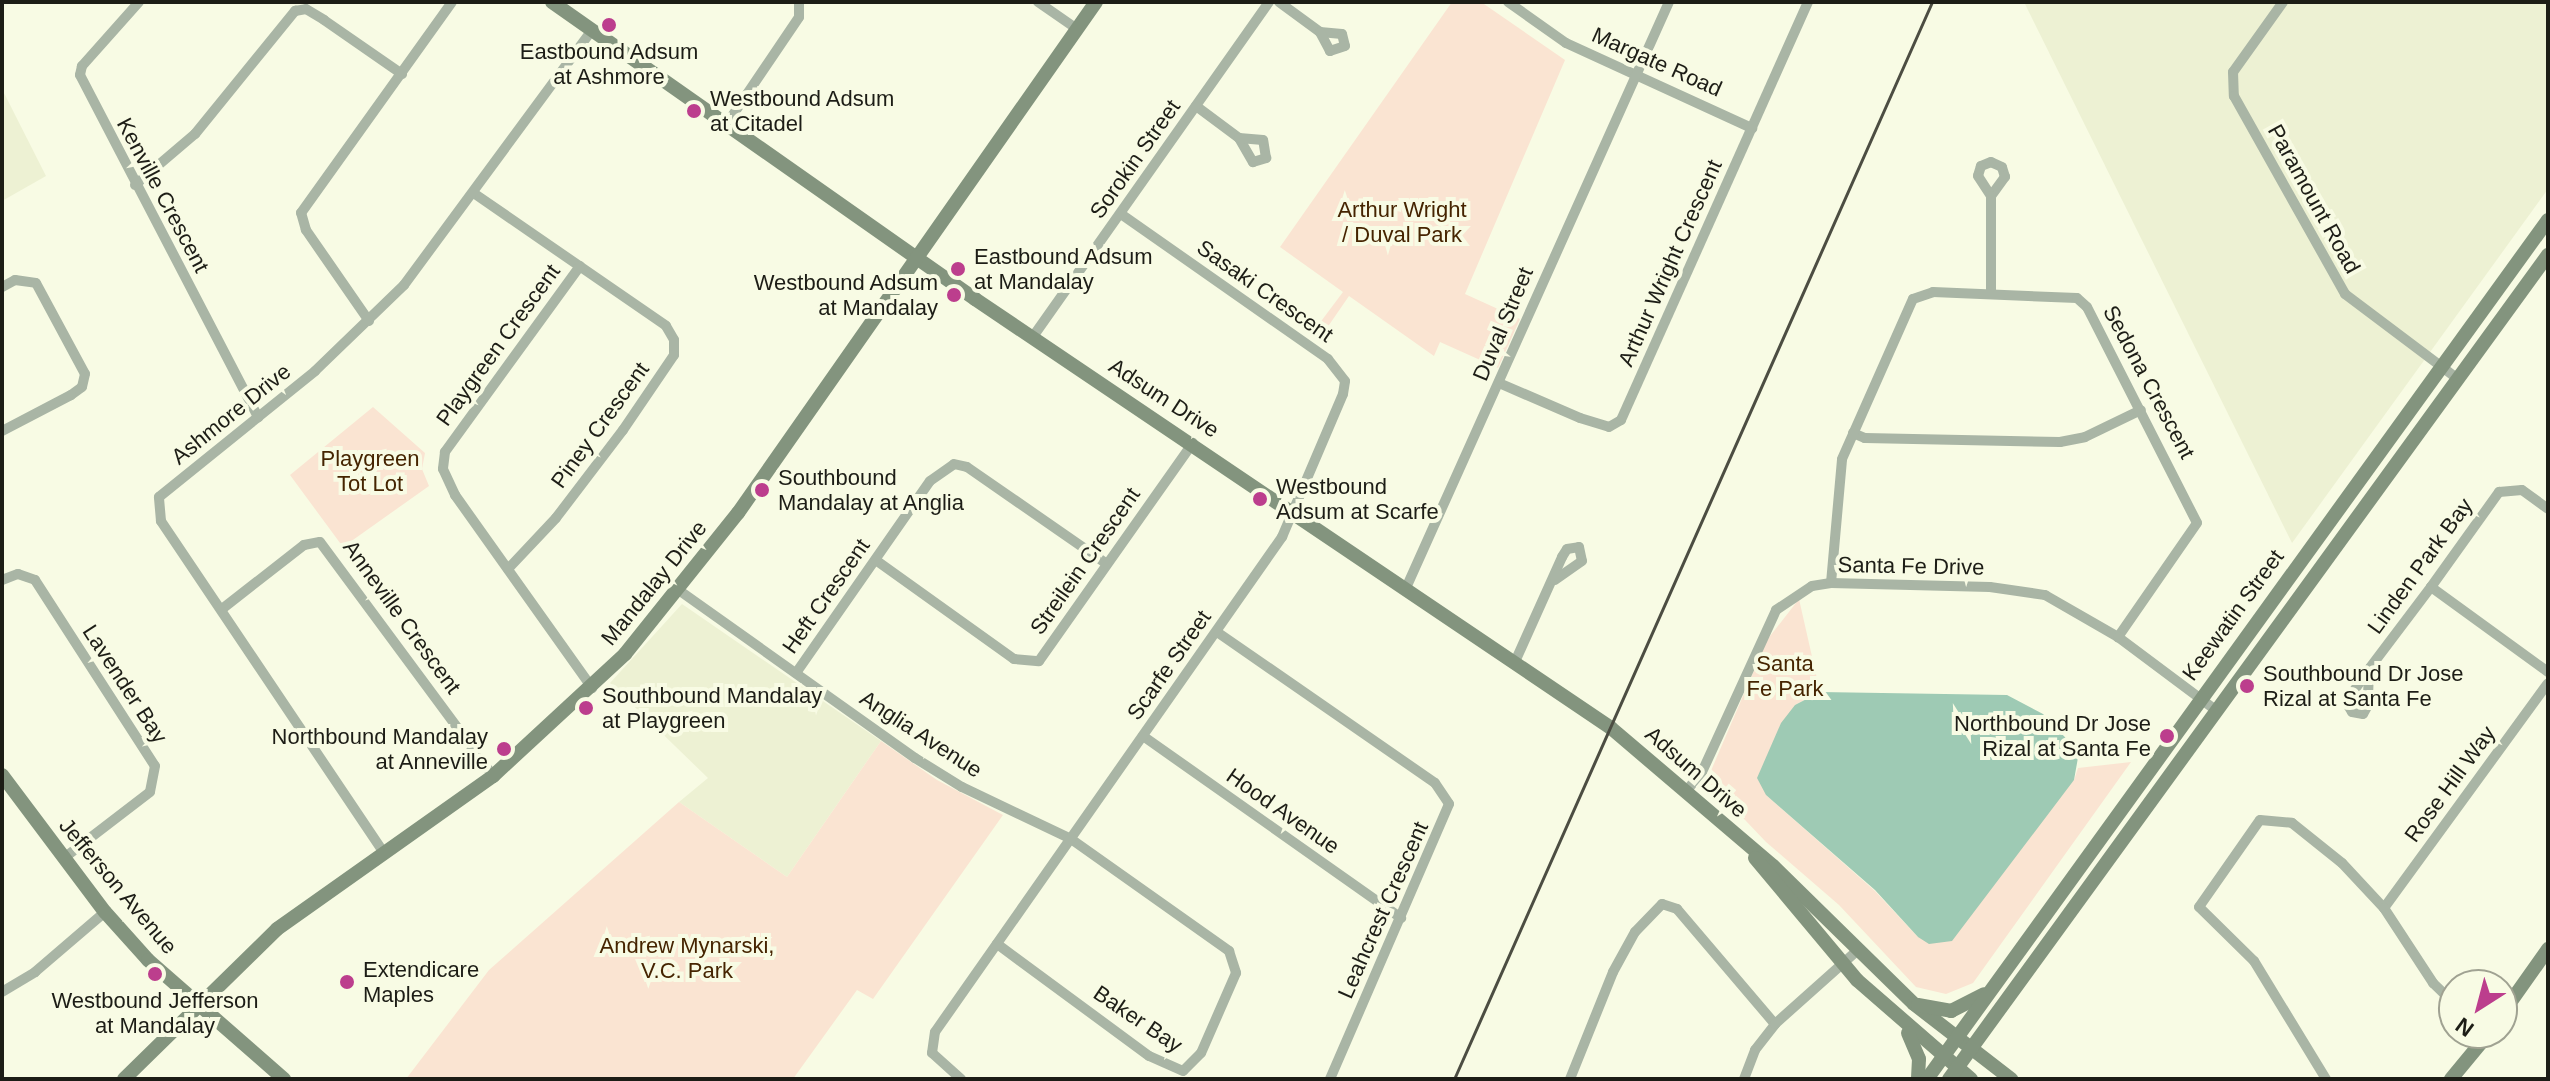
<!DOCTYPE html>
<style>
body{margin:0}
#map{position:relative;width:2550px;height:1081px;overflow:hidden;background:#f8fbe4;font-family:Helvetica,sans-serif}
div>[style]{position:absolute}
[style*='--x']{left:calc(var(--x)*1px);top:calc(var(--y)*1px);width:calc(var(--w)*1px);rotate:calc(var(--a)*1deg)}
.built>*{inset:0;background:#edf1d3}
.green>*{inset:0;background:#fae4d2}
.water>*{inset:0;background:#9ecab4}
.street>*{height:10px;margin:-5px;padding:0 5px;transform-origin:5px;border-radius:5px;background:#a9b5a5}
.secondary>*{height:14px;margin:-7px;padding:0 7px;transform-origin:7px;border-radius:7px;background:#83947e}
.rail>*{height:3px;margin:-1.5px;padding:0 1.5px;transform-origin:1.5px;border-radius:1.5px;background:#4c4d42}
.dots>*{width:22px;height:22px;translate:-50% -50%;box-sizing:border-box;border:4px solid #f8fbe4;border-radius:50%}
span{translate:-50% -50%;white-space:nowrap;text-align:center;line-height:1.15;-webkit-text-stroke:8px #f8fbe4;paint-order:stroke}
.poi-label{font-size:22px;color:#1d1d16}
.left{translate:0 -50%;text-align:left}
.right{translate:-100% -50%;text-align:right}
.street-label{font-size:22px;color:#1d1d16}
.park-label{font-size:22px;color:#452400}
.frame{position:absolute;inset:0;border:4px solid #1d1d16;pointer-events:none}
.north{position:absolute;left:2438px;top:969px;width:80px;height:80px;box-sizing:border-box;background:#f8fbe4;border:2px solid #a0a292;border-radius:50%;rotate:216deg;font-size:22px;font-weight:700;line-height:32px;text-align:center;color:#1d1d16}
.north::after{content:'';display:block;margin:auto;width:28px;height:36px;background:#bc3e8d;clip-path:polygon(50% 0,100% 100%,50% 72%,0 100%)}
</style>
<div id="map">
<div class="built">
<i style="clip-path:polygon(2024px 2px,2548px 2px,2548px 189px,2292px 543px)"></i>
<i style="clip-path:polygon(2px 89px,46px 176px,2px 201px)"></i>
<i style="clip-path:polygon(682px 604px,881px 741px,787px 877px,679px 802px,708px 778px,610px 683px)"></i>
</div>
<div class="green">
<i style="clip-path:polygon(1452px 2px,1481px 2px,1565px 60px,1465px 294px,1520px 319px,1498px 368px,1440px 342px,1434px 356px,1349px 296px,1318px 341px,1310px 336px,1343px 292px,1280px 247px)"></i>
<i style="clip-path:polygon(373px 407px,425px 453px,422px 469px,429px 486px,343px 547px,290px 475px)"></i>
<i style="clip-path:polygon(1799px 599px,1820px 692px,1795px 705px,1766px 795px,1875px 891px,1918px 937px,2074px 780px,2078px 768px,2131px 762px,1973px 983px,1946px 994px,1916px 987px,1839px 905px,1766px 842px,1707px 780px,1767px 640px)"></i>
<i style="clip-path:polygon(881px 741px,937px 780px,1003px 815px,873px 999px,857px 990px,793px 1079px,406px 1079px,489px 970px,679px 802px,787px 877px)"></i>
</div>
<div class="water">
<i style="clip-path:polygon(1820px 692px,2007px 695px,2043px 714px,2079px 752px,2074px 780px,1952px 941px,1929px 944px,1918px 937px,1875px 890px,1766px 795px,1757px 778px,1781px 723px,1795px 705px)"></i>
</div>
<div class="street">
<i style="--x:139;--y:2;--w:86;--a:131.7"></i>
<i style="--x:82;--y:66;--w:9;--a:103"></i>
<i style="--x:80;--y:75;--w:386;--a:62.5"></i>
<i style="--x:1038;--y:2;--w:47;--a:34.7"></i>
<i style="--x:1279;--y:2;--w:51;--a:36.2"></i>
<i style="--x:1320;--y:32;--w:22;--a:5"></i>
<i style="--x:1342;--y:34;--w:12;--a:76"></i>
<i style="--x:1345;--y:46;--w:16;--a:162"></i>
<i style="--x:1330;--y:51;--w:21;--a:-118"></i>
<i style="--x:1508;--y:2;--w:71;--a:35.3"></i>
<i style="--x:1566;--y:43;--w:205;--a:24.6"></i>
<i style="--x:2283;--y:2;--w:86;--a:125.5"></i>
<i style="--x:2233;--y:72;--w:24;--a:88"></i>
<i style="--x:2234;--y:96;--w:227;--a:60.7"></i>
<i style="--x:2345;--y:294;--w:141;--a:37"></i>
<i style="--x:1196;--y:106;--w:54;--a:36.7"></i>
<i style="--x:1239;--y:138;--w:28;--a:60"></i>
<i style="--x:1253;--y:162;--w:14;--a:-17"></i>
<i style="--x:1266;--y:158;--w:18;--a:-99"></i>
<i style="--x:1263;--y:140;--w:24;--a:-175"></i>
<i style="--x:726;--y:125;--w:130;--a:-55.9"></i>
<i style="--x:799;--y:17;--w:15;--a:-90"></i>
<i style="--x:135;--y:185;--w:79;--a:-40.4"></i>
<i style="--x:195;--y:134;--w:159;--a:-50.9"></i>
<i style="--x:295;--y:11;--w:11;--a:-10"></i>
<i style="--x:306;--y:9;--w:21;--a:31"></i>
<i style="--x:324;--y:20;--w:95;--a:34.7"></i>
<i style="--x:475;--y:194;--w:232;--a:34.6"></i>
<i style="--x:666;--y:326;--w:16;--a:60"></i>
<i style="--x:674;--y:340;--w:15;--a:90"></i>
<i style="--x:674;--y:355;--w:91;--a:124.2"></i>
<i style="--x:623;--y:430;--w:111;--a:127.3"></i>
<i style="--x:556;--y:518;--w:70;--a:133.3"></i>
<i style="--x:1991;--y:196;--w:24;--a:-54"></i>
<i style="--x:2005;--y:177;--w:10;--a:-107"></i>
<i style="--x:2002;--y:167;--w:12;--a:-156"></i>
<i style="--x:1991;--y:162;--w:11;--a:158"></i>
<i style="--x:1981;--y:166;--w:10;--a:107"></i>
<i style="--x:1978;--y:176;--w:24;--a:57"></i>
<i style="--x:1991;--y:196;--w:98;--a:90"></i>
<i style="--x:580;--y:266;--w:230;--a:126"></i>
<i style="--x:445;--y:452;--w:17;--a:97"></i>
<i style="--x:443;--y:469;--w:29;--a:65"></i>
<i style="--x:455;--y:495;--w:237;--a:54.6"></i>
<i style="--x:2;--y:287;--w:15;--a:-28"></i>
<i style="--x:15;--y:280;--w:21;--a:8"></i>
<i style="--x:36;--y:283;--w:103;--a:61.7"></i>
<i style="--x:85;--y:374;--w:13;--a:103"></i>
<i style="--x:82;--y:387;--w:14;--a:144"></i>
<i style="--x:71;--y:395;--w:78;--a:152.4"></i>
<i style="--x:369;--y:321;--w:111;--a:-124.7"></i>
<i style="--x:306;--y:230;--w:18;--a:-106"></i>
<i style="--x:301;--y:213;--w:259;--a:-54.4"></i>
<i style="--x:1032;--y:338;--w:411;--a:-54.8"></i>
<i style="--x:1499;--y:383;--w:88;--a:23.4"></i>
<i style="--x:1580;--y:418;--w:30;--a:17"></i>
<i style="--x:1609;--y:427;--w:14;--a:-30"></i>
<i style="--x:1621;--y:420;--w:458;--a:-65.9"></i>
<i style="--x:1853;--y:433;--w:13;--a:23"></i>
<i style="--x:1865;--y:438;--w:195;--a:1.2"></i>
<i style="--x:2060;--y:442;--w:25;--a:-11"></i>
<i style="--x:2085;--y:437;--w:62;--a:-25.7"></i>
<i style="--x:877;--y:561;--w:168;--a:35.6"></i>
<i style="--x:1014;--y:659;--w:25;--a:5"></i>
<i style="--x:1039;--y:661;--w:267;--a:-54.8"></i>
<i style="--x:2;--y:580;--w:17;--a:-21"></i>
<i style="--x:18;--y:574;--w:18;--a:19"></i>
<i style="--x:35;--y:580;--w:221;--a:57.2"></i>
<i style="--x:155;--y:766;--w:26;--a:101"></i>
<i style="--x:150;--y:792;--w:108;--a:142.5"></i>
<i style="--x:1831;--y:583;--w:124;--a:-84.9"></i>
<i style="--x:1842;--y:459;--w:175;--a:-66.1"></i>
<i style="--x:1913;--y:299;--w:21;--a:-19"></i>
<i style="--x:1933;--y:292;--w:144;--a:2.4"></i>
<i style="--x:2077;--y:298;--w:13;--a:42"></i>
<i style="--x:2087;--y:307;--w:242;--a:63"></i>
<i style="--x:2197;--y:523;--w:139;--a:124.7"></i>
<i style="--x:2431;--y:587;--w:145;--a:36"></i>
<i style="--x:1406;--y:588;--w:642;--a:-65.83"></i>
<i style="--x:680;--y:591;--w:288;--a:35.4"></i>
<i style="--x:915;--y:758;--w:55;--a:31.7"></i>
<i style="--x:962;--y:787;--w:121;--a:25.5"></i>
<i style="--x:1071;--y:839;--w:194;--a:35.3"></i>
<i style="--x:1229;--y:951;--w:23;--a:72"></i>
<i style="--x:1236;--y:973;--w:87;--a:113.6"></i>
<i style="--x:1201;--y:1053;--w:25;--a:135"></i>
<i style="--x:1183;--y:1071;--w:37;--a:-156"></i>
<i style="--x:1149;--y:1056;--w:189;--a:-143.6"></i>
<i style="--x:222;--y:609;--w:104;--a:-38"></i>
<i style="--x:304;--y:545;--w:16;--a:-11"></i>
<i style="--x:320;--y:542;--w:291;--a:53.5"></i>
<i style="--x:1217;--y:632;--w:265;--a:34.7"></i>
<i style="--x:1435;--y:783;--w:25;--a:56"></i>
<i style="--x:1449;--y:804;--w:300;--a:113.4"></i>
<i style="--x:1514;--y:664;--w:117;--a:-65.8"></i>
<i style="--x:1562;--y:557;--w:9;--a:-58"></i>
<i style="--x:1567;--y:549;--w:12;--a:-9"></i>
<i style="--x:1579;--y:547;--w:14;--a:78"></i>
<i style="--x:1582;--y:561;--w:33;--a:145"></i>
<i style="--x:2369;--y:669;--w:36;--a:92"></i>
<i style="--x:2368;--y:705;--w:10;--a:119"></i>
<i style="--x:2363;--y:714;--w:11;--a:-170"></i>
<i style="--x:2352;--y:712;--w:12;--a:-121"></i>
<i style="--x:2346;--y:702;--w:32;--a:-55"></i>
<i style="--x:2364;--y:676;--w:9;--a:-54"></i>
<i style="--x:2369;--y:669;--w:103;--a:-52.9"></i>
<i style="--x:2431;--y:587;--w:117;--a:-54.4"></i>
<i style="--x:2499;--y:492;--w:23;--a:-5"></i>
<i style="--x:2522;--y:490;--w:32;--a:36"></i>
<i style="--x:796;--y:673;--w:234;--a:-55.1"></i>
<i style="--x:930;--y:481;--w:29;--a:-35"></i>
<i style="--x:954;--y:464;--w:13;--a:13"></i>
<i style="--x:967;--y:467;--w:170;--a:34.7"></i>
<i style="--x:1143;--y:736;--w:316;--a:35.2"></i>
<i style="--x:1688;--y:789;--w:22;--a:-51"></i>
<i style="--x:1702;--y:772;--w:178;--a:-65.4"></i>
<i style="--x:1776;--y:610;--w:43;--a:-33.7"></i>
<i style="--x:1812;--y:586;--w:19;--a:-9"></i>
<i style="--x:1831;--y:583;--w:159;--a:1.4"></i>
<i style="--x:1990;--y:587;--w:56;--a:8.3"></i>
<i style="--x:2045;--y:595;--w:84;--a:29.9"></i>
<i style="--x:2118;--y:637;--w:124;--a:36.8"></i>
<i style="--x:384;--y:853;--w:400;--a:-123.9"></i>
<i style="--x:161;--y:521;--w:24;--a:-95"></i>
<i style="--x:159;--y:497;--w:201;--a:-38.9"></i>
<i style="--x:315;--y:371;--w:124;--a:-44"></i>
<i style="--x:404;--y:285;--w:317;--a:-53.6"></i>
<i style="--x:2384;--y:908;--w:278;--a:-53.9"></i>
<i style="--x:2;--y:992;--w:39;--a:-31"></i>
<i style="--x:35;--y:972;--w:92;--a:-40.6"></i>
<i style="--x:961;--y:1079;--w:39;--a:-138"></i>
<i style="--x:932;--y:1053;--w:21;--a:-82"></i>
<i style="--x:935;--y:1032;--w:605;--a:-54.97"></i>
<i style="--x:1282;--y:537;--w:155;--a:-66.9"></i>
<i style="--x:1343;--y:394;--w:13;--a:-81"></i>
<i style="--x:1345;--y:381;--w:28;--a:-128"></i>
<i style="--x:1328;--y:359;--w:253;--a:-145"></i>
<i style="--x:1570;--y:1079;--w:115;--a:-68.1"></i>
<i style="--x:1613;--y:972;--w:46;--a:-61.2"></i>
<i style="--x:1635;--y:932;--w:39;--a:-46"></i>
<i style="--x:1662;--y:904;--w:16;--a:18"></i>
<i style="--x:1677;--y:909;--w:151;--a:49.6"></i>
<i style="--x:1744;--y:1079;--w:31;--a:-69"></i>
<i style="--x:1755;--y:1050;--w:33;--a:-52"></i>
<i style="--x:1775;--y:1024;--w:113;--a:-41.8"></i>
<i style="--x:2326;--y:1079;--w:138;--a:-121.4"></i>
<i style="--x:2254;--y:961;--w:77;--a:-135.5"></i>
<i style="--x:2199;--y:907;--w:106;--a:-55"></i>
<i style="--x:2260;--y:820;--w:32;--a:5"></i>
<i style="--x:2292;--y:823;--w:64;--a:38.7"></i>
<i style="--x:2342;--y:863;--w:62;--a:47"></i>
<i style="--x:2384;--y:908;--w:90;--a:56.8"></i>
<i style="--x:2433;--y:983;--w:29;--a:44"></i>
</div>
<div class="secondary">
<i style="--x:552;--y:2;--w:517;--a:35.07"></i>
<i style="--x:975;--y:299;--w:767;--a:34"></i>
<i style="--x:1611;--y:728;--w:213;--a:40.4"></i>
<i style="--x:1773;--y:866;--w:197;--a:44.4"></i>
<i style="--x:1914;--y:1004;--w:123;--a:37.7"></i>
<i style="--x:2;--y:775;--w:171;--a:53.1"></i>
<i style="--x:105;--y:912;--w:64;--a:48.1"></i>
<i style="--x:148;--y:960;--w:181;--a:41.2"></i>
<i style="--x:1755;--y:858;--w:159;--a:50.1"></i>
<i style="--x:1857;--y:980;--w:151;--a:41"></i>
<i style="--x:1918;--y:1005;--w:34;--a:10"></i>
<i style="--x:1951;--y:1011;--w:37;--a:-27"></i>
<i style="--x:2502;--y:1014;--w:80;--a:-54.7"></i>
<i style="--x:1908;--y:1033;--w:28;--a:67"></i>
<i style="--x:1919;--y:1059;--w:20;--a:93"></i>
<i style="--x:124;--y:1079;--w:214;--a:-44.4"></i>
<i style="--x:277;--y:929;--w:265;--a:-35.3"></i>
<i style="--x:493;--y:776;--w:180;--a:-42.7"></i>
<i style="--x:625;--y:654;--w:181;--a:-51.3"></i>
<i style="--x:738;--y:513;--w:624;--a:-54.99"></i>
<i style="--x:1927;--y:1079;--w:1060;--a:-54.14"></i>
<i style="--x:1949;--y:1079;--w:1019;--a:-53.99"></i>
<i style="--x:2451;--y:1079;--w:60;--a:-50.4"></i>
</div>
<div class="rail">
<i style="--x:1454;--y:1079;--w:1178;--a:-66.07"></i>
</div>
<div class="dots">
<i style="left:609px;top:25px;background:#bc3e8d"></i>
<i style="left:694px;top:111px;background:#bc3e8d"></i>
<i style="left:958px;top:269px;background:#bc3e8d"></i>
<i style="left:954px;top:295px;background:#bc3e8d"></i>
<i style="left:762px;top:490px;background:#bc3e8d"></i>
<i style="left:1260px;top:499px;background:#bc3e8d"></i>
<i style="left:2247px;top:686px;background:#bc3e8d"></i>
<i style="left:586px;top:708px;background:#bc3e8d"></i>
<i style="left:2167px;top:736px;background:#bc3e8d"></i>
<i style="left:504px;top:749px;background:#bc3e8d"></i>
<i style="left:155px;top:974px;background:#bc3e8d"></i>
<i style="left:347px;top:982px;background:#bc3e8d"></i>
</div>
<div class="poi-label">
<span style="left:609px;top:64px">Eastbound Adsum<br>at Ashmore</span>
<span class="left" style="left:710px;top:111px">Westbound Adsum<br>at Citadel</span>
<span class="left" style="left:974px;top:269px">Eastbound Adsum<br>at Mandalay</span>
<span class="right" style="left:938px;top:295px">Westbound Adsum<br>at Mandalay</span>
<span class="left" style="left:778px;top:490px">Southbound<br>Mandalay at Anglia</span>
<span class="left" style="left:1276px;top:499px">Westbound<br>Adsum at Scarfe</span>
<span class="left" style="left:2263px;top:686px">Southbound Dr Jose<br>Rizal at Santa Fe</span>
<span class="left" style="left:602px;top:708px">Southbound Mandalay<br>at Playgreen</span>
<span class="right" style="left:2151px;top:736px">Northbound Dr Jose<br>Rizal at Santa Fe</span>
<span class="right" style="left:488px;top:749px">Northbound Mandalay<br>at Anneville</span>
<span class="left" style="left:363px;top:982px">Extendicare<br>Maples</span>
<span style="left:155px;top:1013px">Westbound Jefferson<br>at Mandalay</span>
</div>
<div class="street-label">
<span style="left:1657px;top:62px;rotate:24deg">Margate Road</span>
<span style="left:1135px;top:159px;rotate:-55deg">Sorokin Street</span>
<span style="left:163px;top:195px;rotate:62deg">Kenville Crescent</span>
<span style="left:2314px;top:199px;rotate:61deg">Paramount Road</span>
<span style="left:1670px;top:263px;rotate:-66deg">Arthur Wright Crescent</span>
<span style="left:1265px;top:291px;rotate:35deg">Sasaki Crescent</span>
<span style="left:1503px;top:324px;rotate:-67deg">Duval Street</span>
<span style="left:498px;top:345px;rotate:-54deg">Playgreen Crescent</span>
<span style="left:2149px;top:382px;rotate:62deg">Sedona Crescent</span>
<span style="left:1164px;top:398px;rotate:33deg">Adsum Drive</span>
<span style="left:231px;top:414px;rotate:-39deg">Ashmore Drive</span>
<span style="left:600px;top:425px;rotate:-54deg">Piney Crescent</span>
<span style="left:1085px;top:561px;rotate:-55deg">Streilein Crescent</span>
<span style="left:1911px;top:566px;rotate:1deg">Santa Fe Drive</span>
<span style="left:2420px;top:566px;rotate:-54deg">Linden Park Bay</span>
<span style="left:654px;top:583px;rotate:-51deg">Mandalay Drive</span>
<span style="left:826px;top:596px;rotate:-55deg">Heft Crescent</span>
<span style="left:2233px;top:615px;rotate:-54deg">Keewatin Street</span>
<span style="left:402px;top:617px;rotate:54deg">Anneville Crescent</span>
<span style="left:1169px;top:665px;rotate:-55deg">Scarfe Street</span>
<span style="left:125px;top:684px;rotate:57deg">Lavender Bay</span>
<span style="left:921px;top:734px;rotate:33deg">Anglia Avenue</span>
<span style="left:1696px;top:772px;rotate:41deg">Adsum Drive</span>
<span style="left:2450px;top:784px;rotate:-54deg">Rose Hill Way</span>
<span style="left:1283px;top:811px;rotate:35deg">Hood Avenue</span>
<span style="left:118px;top:886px;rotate:50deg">Jefferson Avenue</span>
<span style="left:1383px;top:910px;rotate:-66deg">Leahcrest Crescent</span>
<span style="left:1138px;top:1019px;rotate:34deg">Baker Bay</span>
</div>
<div class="park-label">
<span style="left:1402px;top:222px">Arthur Wright<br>/ Duval Park</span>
<span style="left:370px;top:471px">Playgreen<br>Tot Lot</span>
<span style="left:1785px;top:676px">Santa<br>Fe Park</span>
<span style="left:687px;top:958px">Andrew Mynarski,<br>V.C. Park</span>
</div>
<div class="frame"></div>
<div class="north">N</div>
</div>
